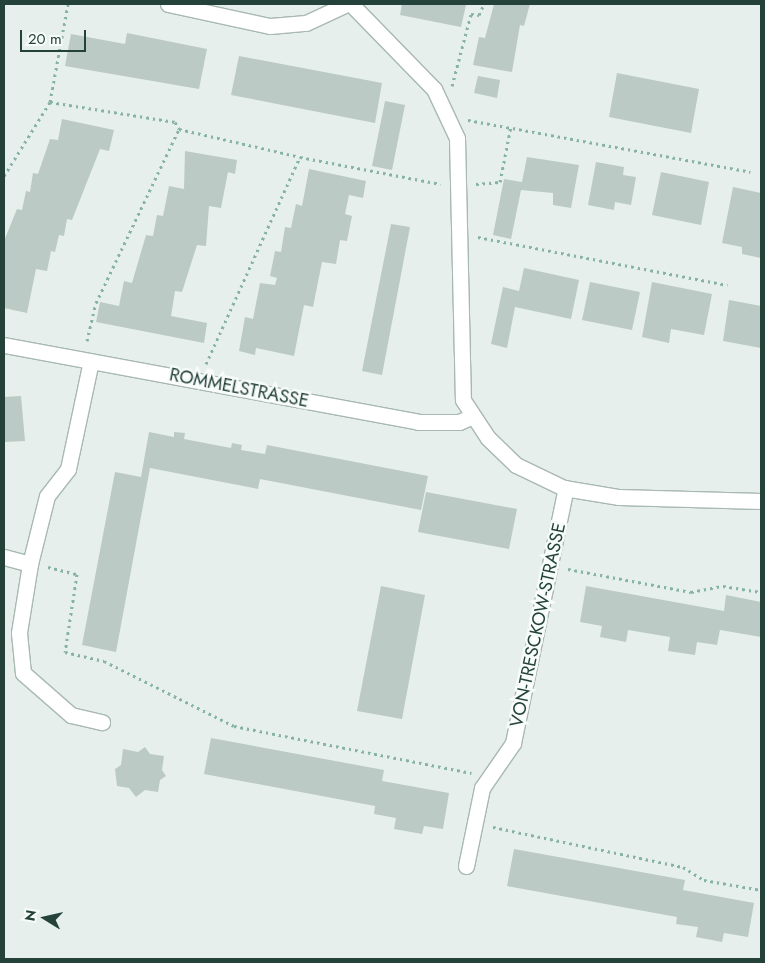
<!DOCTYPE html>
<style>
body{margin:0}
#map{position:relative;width:765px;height:963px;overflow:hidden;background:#e6efeb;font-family:Jost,sans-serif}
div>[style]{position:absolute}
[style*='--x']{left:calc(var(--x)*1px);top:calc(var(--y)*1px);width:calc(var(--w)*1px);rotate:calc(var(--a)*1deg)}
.building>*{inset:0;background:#bbcac4}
.path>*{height:3px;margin-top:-1.5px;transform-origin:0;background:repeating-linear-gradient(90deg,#86b3a5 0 2.5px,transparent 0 6.5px)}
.roads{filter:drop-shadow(1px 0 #a8b8b2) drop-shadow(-1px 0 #a8b8b2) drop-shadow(0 1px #a8b8b2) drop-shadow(0 -1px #a8b8b2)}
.minor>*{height:15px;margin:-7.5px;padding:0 7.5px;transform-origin:7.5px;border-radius:7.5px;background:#fff}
span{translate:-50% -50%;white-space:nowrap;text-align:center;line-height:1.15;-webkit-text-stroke:5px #f7fbf9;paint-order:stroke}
.street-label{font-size:18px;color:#24423a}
.frame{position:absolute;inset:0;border:5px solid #24423a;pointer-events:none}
.north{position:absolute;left:20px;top:893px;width:50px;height:50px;-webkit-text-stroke:4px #f7fbf9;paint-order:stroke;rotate:280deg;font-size:14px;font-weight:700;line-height:20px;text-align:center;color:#24423a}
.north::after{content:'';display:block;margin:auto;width:18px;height:22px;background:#24423a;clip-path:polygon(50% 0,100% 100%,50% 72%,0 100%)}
.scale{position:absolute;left:20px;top:30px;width:66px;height:22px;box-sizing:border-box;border:2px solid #24423a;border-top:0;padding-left:6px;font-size:15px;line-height:18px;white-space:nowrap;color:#24423a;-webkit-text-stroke:4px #f7fbf9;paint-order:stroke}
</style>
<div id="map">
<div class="building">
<i style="clip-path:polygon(402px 4px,466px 5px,461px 27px,400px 15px)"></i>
<i style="clip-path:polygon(494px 4px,530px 4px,524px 26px,520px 25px,512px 72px,473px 65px,479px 37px,485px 38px)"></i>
<i style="clip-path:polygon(127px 33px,207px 49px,199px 89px,65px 66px,71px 34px,125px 44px)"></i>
<i style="clip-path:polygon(239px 56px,382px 83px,375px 123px,231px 95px)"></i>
<i style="clip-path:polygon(617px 73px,699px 89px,691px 133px,609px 117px)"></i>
<i style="clip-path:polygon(478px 76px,500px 80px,497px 98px,474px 93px)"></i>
<i style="clip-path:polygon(385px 101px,405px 105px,392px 170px,372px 166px)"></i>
<i style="clip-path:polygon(62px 119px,114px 130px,109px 151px,100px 149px,72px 220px,67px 219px,64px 236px,59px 235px,55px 252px,51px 251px,47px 271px,36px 269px,27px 313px,4px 308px,4px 241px,17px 209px,22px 210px,26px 191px,30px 192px,33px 173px,38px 174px,50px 139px,58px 140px)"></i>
<i style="clip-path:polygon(185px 151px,237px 160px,235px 174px,228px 172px,221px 208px,209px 206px,206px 246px,197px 245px,182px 292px,175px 291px,171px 316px,207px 323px,204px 343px,96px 322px,100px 302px,119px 306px,124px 281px,132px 283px,146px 235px,153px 236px,157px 215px,163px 216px,169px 186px,184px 189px)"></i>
<i style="clip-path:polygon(527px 157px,579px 165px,571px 208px,553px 205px,553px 193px,521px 190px,511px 239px,493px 235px,504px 179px,522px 182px)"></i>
<i style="clip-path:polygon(596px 162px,624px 167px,623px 175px,636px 177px,631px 205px,615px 202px,614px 210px,588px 205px)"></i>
<i style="clip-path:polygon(309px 169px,366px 181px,363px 198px,349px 195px,345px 214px,352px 216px,347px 241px,340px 240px,336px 264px,322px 262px,313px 307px,304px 305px,294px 356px,256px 348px,255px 355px,239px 351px,245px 317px,253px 319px,260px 283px,275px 285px,277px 278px,270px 276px,275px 251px,281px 252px,285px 227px,291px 228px,296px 204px,302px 206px)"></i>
<i style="clip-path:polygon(661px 172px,709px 182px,701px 225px,652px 215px)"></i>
<i style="clip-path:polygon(733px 187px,761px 193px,761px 258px,742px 254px,742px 247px,722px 243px)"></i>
<i style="clip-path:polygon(391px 224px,410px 227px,382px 375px,362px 371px)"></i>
<i style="clip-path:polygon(524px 268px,579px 280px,571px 319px,515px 307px,507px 348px,491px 344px,503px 287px,519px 291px)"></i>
<i style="clip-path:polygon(590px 282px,640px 292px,632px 330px,582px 320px)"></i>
<i style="clip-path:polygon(652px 282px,712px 294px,704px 335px,671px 329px,669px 343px,642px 337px)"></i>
<i style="clip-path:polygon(729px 300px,761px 306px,761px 348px,723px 341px)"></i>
<i style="clip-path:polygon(21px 396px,25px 441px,4px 442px,4px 397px)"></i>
<i style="clip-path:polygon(149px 432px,174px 437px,174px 432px,185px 433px,184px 439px,231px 448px,232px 443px,242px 445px,241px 450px,265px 454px,267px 445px,428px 476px,421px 510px,260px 479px,258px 489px,150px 468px,116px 652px,82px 645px,115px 472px,141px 477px)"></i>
<i style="clip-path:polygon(426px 492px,517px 509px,509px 549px,418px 532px)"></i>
<i style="clip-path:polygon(381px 586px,425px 595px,402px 719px,357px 711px)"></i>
<i style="clip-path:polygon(586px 586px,724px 611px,726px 595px,761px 602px,761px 637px,720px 630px,717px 645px,697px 642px,695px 655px,668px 651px,670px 637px,628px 630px,626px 642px,600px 637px,602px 626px,580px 622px)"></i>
<i style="clip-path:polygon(211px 738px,384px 770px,382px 781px,449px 793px,443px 829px,424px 826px,422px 834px,394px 829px,396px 818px,374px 814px,375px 806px,204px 774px)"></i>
<i style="clip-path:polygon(145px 747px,150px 754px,164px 756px,162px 770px,166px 776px,160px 780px,158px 792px,145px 790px,136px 797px,129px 788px,117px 786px,115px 769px,121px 765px,123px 749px,138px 752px)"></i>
<i style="clip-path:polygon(514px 849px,685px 880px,683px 890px,754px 903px,748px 937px,724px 933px,722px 942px,696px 937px,698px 927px,676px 924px,677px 917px,507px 886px)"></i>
</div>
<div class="path">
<i style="--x:452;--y:86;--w:74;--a:-75.2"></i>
<i style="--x:471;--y:14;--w:8;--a:7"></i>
<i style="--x:479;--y:15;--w:12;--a:-66"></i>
<i style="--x:50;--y:102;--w:127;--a:9.1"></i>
<i style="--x:175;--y:122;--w:8;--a:60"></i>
<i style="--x:179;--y:129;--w:124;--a:13"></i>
<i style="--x:300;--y:157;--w:143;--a:10.9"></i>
<i style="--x:468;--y:120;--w:287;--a:10.4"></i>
<i style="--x:4;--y:176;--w:87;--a:-58.1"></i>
<i style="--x:50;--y:102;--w:100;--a:-79.6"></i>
<i style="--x:476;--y:184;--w:24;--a:-5"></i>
<i style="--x:500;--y:182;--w:57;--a:-78.9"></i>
<i style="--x:478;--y:237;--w:254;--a:10.9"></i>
<i style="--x:87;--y:341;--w:39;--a:-77"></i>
<i style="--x:96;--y:303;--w:193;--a:-64.5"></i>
<i style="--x:206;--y:364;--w:227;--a:-65.6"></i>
<i style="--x:48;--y:567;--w:30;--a:14"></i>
<i style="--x:77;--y:574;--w:79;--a:98.7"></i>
<i style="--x:65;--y:652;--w:40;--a:13"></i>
<i style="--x:104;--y:661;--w:145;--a:26.6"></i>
<i style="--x:234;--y:726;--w:242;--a:11.2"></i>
<i style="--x:568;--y:569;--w:125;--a:10.6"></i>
<i style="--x:691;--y:592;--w:33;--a:-11"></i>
<i style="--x:723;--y:586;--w:38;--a:9"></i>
<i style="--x:493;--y:827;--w:194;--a:11.9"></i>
<i style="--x:683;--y:867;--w:25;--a:32"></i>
<i style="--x:704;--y:880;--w:58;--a:10"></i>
</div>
<div class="roads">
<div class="minor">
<i style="--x:168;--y:4;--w:104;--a:12.2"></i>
<i style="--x:270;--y:26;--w:36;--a:-5"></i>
<i style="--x:306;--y:23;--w:45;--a:-24.9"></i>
<i style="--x:351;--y:4;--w:119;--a:45.7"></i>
<i style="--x:434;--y:89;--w:54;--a:64.9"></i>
<i style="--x:457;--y:138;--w:262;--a:88.7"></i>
<i style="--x:463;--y:400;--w:45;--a:56.7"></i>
<i style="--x:488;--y:438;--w:39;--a:44"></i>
<i style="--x:516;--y:465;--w:53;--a:25.6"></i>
<i style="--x:564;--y:488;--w:56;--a:9.3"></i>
<i style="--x:619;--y:497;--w:142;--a:1.6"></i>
<i style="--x:4;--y:345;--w:421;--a:10.5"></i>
<i style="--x:418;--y:422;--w:41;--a:0"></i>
<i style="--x:459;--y:422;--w:15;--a:-23"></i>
<i style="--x:4;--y:557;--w:27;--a:15"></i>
<i style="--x:30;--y:564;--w:70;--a:-76"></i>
<i style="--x:47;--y:496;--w:34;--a:-52"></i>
<i style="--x:68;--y:469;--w:110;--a:-78"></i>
<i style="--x:30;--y:564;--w:70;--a:99.1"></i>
<i style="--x:19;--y:633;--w:40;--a:84.3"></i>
<i style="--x:23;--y:673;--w:64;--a:41.2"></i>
<i style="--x:71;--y:715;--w:32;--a:13"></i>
<i style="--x:466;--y:866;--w:80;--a:-78.4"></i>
<i style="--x:482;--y:788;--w:55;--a:-55.4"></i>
<i style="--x:513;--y:743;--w:260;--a:-78.3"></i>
</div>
</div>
<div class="street-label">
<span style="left:239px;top:388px;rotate:11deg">ROMMELSTRASSE</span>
<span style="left:538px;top:625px;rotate:-78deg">VON-TRESCKOW-STRASSE</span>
</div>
<div class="frame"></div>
<div class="north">N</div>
<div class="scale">20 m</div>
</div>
